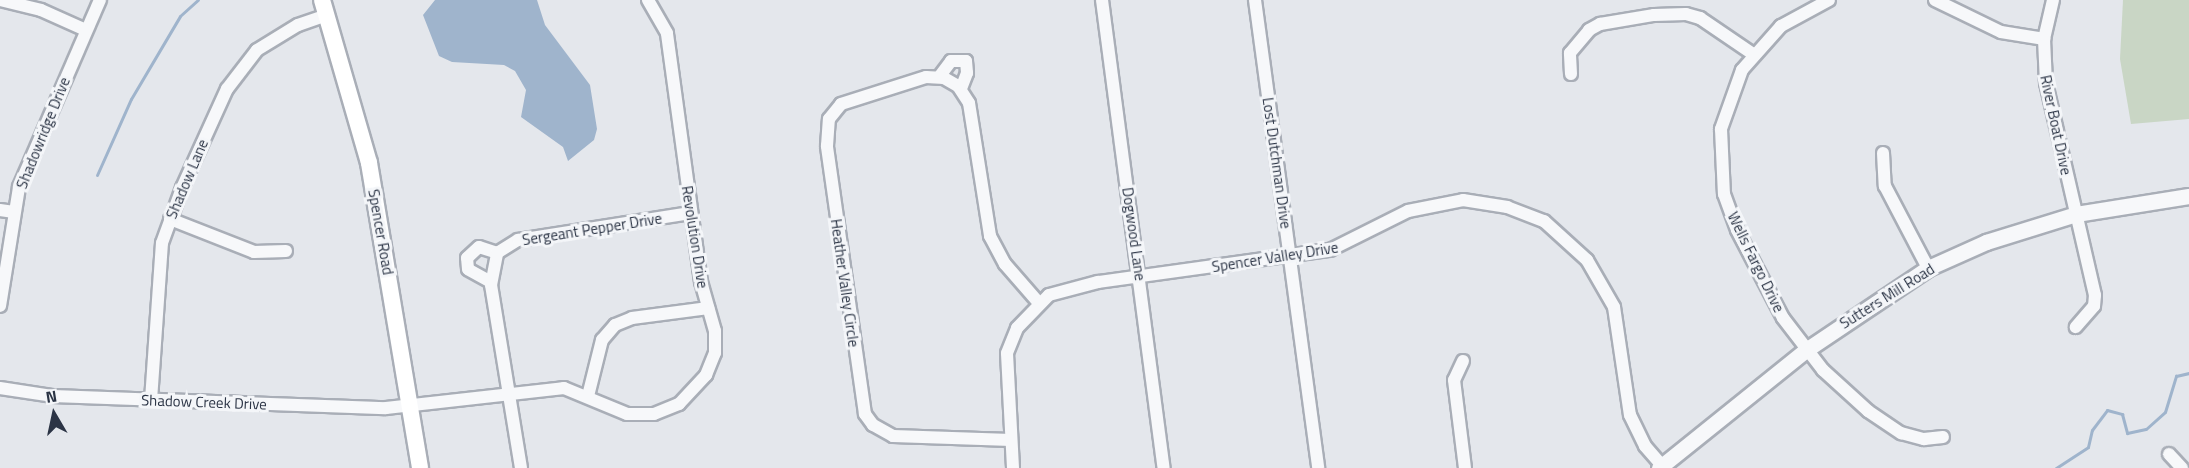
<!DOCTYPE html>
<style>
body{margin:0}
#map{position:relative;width:2189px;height:468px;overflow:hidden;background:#e4e7ec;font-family:"Titillium Web",sans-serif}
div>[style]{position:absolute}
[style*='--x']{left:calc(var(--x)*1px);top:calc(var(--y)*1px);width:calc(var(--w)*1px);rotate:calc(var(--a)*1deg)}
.green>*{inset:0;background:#c9d6c5}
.water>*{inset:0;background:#9fb4cc}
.stream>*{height:3px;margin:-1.5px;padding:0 1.5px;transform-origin:1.5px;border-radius:1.5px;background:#9fb4cc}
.roads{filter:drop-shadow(2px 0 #a9aeb7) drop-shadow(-2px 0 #a9aeb7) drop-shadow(0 2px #a9aeb7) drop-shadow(0 -2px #a9aeb7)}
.minor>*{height:12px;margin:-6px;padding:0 6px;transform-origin:6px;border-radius:6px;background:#f7f8fa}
.tertiary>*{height:15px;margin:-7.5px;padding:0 7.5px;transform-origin:7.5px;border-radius:7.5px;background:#f7f8fa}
.secondary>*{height:16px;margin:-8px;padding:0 8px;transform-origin:8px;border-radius:8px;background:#fff}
span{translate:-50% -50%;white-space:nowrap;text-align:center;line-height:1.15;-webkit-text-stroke:6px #f4f6f9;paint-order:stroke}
.street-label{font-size:15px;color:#2b3445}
.north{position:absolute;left:24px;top:384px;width:60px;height:60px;-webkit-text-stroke:4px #f4f6f9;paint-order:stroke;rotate:351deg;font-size:16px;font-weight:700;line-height:24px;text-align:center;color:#2b3445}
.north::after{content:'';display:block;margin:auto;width:21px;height:27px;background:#2b3445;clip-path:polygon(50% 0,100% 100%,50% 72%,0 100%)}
</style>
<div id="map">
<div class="green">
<i style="clip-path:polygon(2123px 0,2189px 0,2189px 119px,2131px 124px,2120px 59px)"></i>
</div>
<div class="water">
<i style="clip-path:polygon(435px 0,537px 0,545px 25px,590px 85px,597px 129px,594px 140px,568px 161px,563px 147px,521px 117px,526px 90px,515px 71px,504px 65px,452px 62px,439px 56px,423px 15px)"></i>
</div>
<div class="stream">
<i style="--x:97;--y:175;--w:83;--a:-65.9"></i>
<i style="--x:131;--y:99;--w:96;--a:-59.4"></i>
<i style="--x:180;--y:16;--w:24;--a:-42"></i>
<i style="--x:2056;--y:468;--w:38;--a:-33"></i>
<i style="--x:2088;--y:447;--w:17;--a:-77"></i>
<i style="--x:2092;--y:430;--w:25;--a:-53"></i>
<i style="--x:2107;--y:410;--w:16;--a:15"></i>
<i style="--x:2122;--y:414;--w:20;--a:75"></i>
<i style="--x:2127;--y:433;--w:19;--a:-12"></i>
<i style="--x:2146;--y:429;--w:25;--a:-42"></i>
<i style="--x:2165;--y:412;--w:38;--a:-73"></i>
<i style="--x:2176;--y:376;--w:13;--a:-13"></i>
</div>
<div class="roads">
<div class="minor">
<i style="--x:0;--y:0;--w:42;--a:13.7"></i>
<i style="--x:41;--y:10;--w:49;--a:24"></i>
<i style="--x:1102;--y:0;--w:472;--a:82.5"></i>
<i style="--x:1255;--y:0;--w:472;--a:82.3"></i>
<i style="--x:1829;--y:0;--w:55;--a:151.6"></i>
<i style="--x:1781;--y:26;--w:59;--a:131.6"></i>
<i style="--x:1742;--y:70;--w:63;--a:109.6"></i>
<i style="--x:1721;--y:129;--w:65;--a:87.4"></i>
<i style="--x:1724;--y:194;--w:38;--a:70"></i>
<i style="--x:1737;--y:230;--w:99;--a:62.4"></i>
<i style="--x:1783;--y:318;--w:66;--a:52.4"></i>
<i style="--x:1823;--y:370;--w:61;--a:42.3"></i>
<i style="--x:1868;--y:411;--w:40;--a:34"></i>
<i style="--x:1901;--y:433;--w:24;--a:15"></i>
<i style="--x:1924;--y:439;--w:19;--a:-6"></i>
<i style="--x:1935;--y:0;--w:73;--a:25.9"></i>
<i style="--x:2001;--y:32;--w:44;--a:9.2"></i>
<i style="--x:2053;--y:0;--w:40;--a:103"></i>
<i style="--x:2044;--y:39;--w:44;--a:87.4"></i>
<i style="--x:2046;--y:83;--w:218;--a:77"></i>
<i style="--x:2095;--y:295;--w:11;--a:95"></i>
<i style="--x:2094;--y:306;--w:28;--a:131"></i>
<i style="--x:1571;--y:74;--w:21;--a:-93"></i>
<i style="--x:1570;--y:53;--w:30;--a:-50"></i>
<i style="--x:1589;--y:30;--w:13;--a:-29"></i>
<i style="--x:1600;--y:24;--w:55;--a:-9.5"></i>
<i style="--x:1654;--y:15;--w:32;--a:-2"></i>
<i style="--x:1686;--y:14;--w:15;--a:16"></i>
<i style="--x:1700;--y:18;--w:64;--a:34.2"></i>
<i style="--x:939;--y:77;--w:20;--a:-53"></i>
<i style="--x:951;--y:61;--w:15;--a:0"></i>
<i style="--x:966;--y:61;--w:12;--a:85"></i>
<i style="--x:967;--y:73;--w:17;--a:111"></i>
<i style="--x:1883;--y:153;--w:33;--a:87"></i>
<i style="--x:1885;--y:186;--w:93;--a:62.3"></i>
<i style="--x:0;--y:210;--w:14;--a:8"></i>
<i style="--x:170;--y:219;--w:90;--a:21.4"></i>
<i style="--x:254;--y:252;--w:32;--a:-2"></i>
<i style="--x:491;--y:282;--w:26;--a:-151"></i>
<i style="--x:468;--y:269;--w:11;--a:-95"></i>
<i style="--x:467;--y:258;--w:16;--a:-43"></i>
<i style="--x:479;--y:247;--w:19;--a:18"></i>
<i style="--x:0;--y:306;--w:121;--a:-80.9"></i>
<i style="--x:19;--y:187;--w:204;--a:-66.6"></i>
<i style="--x:1463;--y:361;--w:21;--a:115"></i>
<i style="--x:1454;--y:380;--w:89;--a:82.9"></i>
<i style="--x:0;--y:388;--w:54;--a:8.6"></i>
<i style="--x:53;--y:396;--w:333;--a:2.1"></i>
<i style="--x:386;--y:408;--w:179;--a:-6.4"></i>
<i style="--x:564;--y:388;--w:68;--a:22.4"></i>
<i style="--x:627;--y:414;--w:27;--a:0"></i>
<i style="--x:654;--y:414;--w:27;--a:-22"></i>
<i style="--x:679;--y:404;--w:40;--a:-47"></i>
<i style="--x:706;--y:375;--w:24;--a:-68"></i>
<i style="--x:715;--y:353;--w:22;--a:-90"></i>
<i style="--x:715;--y:331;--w:51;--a:-105.9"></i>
<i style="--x:701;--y:282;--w:251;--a:-97.8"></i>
<i style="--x:667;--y:33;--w:38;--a:-120"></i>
<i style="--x:588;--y:396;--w:58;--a:-76"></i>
<i style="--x:602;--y:340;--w:20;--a:-49"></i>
<i style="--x:615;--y:325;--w:18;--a:-22"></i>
<i style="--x:632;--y:318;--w:77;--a:-7.5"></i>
<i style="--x:151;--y:400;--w:157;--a:-86"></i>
<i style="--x:162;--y:243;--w:59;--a:-70"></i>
<i style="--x:182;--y:188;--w:109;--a:-65.6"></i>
<i style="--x:227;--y:89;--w:49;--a:-52.4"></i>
<i style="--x:257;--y:50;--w:48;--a:-31.4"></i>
<i style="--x:298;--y:25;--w:31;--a:-19"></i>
<i style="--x:1011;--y:440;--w:118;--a:-178.1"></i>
<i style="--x:893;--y:436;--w:23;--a:-151"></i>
<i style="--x:873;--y:425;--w:14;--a:-126"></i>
<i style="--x:865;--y:414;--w:271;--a:-98.1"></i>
<i style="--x:827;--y:146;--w:27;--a:-86"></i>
<i style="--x:829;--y:119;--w:19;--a:-51"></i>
<i style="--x:841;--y:104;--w:89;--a:-17.6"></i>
<i style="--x:926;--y:77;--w:18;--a:3"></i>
<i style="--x:944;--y:78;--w:16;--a:30"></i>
<i style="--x:958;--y:86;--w:20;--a:57"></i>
<i style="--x:969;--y:103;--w:135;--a:81"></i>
<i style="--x:990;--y:236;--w:32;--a:62"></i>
<i style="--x:1005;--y:264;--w:52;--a:48.9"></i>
<i style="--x:2169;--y:454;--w:19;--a:47"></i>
<i style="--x:521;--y:468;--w:185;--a:-99.3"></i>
<i style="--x:491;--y:285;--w:33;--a:-79"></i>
<i style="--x:497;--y:253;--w:25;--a:-32"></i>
<i style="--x:518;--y:240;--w:175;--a:-8.9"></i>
<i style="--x:1013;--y:468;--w:115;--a:-93"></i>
<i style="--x:1007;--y:353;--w:27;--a:-68"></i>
<i style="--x:1017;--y:328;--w:46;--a:-45.9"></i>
<i style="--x:1049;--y:295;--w:51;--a:-14.9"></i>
<i style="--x:1098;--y:282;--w:234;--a:-7.9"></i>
<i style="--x:1330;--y:250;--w:87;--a:-26.6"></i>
<i style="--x:1408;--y:211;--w:56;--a:-11.3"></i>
<i style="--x:1463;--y:200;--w:45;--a:9"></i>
<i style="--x:1507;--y:207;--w:40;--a:21"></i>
<i style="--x:1544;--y:221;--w:58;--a:42.2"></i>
<i style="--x:1587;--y:260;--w:54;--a:60.1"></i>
<i style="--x:1614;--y:307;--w:109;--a:81.6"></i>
<i style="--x:1630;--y:415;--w:34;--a:64"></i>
<i style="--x:1645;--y:446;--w:29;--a:49"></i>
</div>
<div class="tertiary">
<i style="--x:1659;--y:468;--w:189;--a:-38.8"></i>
<i style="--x:1806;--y:350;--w:147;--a:-33.9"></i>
<i style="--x:1928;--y:268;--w:64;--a:-24.1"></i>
<i style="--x:1986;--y:242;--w:94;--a:-17.3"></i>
<i style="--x:2076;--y:214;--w:114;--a:-9.1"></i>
</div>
<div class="secondary">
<i style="--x:322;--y:0;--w:170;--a:73.9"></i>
<i style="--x:369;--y:163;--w:309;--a:80.5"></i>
</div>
</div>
<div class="street-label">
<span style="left:2056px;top:125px;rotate:78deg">River Boat Drive</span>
<span style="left:43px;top:133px;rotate:-68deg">Shadowridge Drive</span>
<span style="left:1277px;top:163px;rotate:82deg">Lost Dutchman Drive</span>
<span style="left:187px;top:179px;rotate:-67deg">Shadow Lane</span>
<span style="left:592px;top:229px;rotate:-9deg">Sergeant Pepper Drive</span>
<span style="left:381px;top:232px;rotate:80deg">Spencer Road</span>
<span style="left:1134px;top:234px;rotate:82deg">Dogwood Lane</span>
<span style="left:695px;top:237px;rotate:81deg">Revolution Drive</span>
<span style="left:1275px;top:257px;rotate:-9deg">Spencer Valley Drive</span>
<span style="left:1756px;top:262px;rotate:64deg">Wells Fargo Drive</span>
<span style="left:845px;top:283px;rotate:82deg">Heather Valley Circle</span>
<span style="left:1887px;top:296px;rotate:-32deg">Sutters Mill Road</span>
<span style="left:204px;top:402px;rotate:2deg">Shadow Creek Drive</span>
</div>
<div class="north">N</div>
</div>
